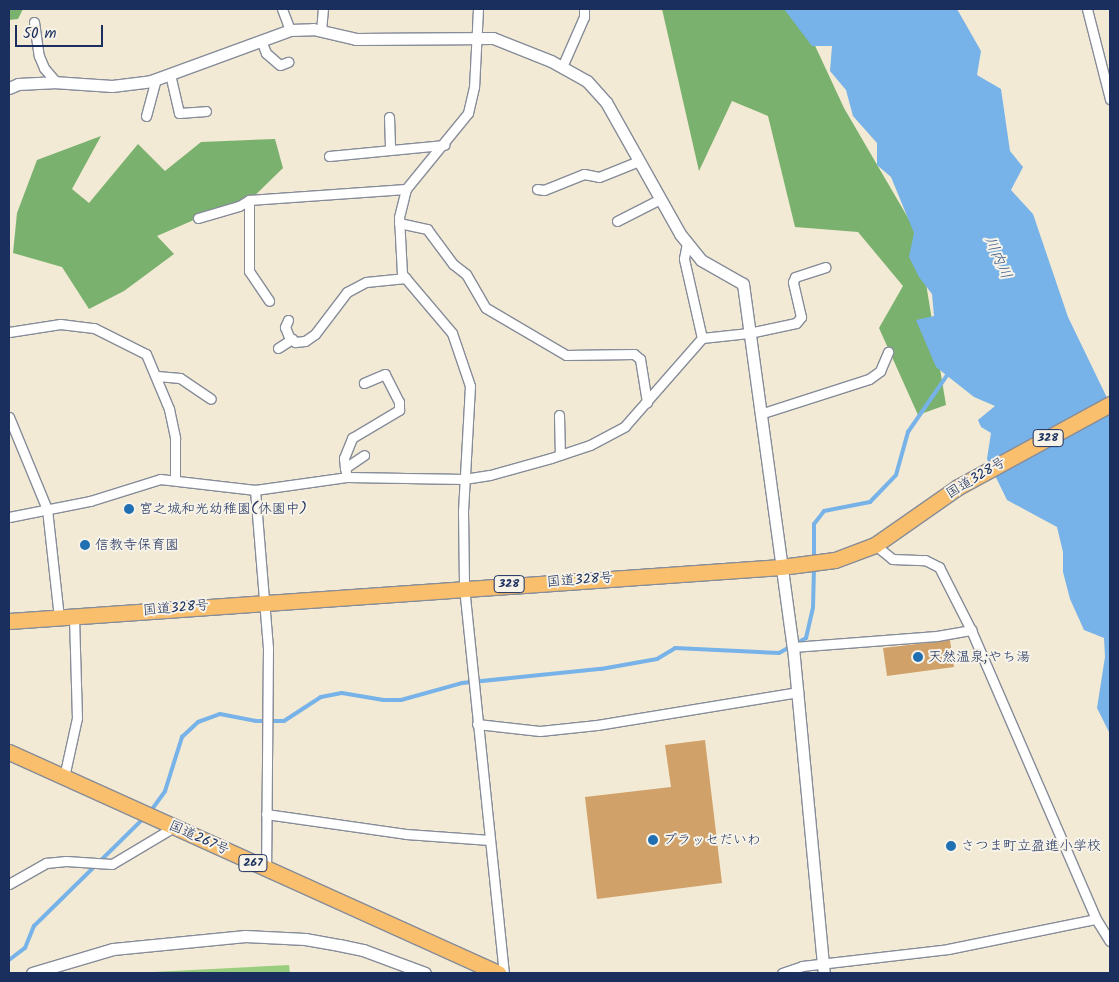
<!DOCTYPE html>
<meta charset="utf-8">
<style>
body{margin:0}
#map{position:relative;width:1119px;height:982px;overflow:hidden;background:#f2ead4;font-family:Kalam,"Klee One",sans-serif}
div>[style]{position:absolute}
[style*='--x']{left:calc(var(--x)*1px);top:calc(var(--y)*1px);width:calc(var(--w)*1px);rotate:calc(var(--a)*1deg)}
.green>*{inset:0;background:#99ce7f}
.forest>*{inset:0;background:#7ab16e}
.water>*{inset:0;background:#77b2e8}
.stream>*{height:4px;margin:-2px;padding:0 2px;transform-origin:2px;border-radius:2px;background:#77b2e8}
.building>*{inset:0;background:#d0a169}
.roads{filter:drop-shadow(1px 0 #868c99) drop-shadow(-1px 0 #868c99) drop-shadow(0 1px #868c99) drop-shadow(0 -1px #868c99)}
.minor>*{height:9px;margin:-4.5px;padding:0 4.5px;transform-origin:4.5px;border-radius:4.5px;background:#fff}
.tertiary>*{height:11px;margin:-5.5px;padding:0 5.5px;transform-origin:5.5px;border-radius:5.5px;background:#fff}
.trunk>*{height:15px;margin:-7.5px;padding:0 7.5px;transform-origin:7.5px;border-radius:7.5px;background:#f9bf6c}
.dots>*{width:14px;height:14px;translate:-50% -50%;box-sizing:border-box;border:2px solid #f7f3e8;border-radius:50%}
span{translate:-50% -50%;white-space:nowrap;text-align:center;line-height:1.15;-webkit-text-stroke:4px #f7f3e8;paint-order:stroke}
.shield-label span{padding:1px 4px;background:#f7f3e8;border:1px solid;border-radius:4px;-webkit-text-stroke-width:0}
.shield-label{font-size:12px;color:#1b2f5e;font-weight:700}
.street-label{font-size:14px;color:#1b2f5e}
.poi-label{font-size:14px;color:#1b2f5e}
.left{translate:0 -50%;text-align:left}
.water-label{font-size:15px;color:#375687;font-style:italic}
.frame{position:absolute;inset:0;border:10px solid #1b2f5e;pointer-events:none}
.scale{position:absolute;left:15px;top:25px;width:88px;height:22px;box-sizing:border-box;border:2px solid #1b2f5e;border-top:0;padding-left:6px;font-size:15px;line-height:18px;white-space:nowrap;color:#1b2f5e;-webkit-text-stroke:4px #f7f3e8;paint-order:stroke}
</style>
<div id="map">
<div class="green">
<i style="clip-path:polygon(289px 965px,290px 973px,147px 973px,153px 972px)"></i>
</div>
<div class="forest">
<i style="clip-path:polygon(9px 9px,23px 9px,18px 19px,9px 20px)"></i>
<i style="clip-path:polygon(662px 9px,798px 9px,844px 108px,918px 235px,946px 405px,918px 415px,879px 328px,903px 286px,858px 232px,795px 227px,768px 116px,732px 101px,699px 171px)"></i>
<i style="clip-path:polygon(101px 136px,72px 189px,89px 203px,138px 144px,165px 171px,201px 142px,275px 139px,283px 168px,244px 206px,203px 216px,157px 236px,174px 254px,124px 291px,89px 309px,62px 267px,13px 253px,17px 213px,37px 160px)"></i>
</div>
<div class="water">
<i style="clip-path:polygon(784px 9px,957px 9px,981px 51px,977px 75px,1001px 89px,1010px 151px,1023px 167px,1011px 190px,1033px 214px,1068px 317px,1110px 404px,1110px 734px,1097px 708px,1105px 657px,1104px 638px,1084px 630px,1070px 599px,1063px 572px,1063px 552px,1057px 527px,1007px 500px,987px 459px,991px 433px,981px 427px,978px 420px,995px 406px,974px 397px,936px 367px,916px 320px,934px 316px,932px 294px,919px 277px,909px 257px,914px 233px,891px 177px,877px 165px,877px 143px,853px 116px,846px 90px,830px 71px,832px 46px,812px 46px)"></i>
</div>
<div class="stream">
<i style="--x:814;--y:560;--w:36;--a:-90"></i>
<i style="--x:814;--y:524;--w:16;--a:-52"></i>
<i style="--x:824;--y:511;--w:47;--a:-11.1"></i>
<i style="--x:870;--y:502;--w:37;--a:-46"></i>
<i style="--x:896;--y:475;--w:45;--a:-74.4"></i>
<i style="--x:908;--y:432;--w:74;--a:-55.5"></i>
<i style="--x:150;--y:812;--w:26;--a:-54"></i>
<i style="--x:165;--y:791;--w:57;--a:-72.5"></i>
<i style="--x:182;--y:737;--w:22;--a:-43"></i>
<i style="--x:198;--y:722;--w:23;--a:-20"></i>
<i style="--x:220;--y:714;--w:37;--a:11"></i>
<i style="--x:256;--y:721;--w:28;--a:0"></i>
<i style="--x:284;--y:721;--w:44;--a:-33"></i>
<i style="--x:321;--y:697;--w:21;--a:-11"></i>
<i style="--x:342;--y:693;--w:42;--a:9.7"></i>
<i style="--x:383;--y:700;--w:18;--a:0"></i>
<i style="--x:401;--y:700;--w:63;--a:-15.6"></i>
<i style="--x:462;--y:683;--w:140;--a:-5.8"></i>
<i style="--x:601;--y:669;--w:57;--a:-10.1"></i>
<i style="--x:657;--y:659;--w:21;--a:-31"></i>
<i style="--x:675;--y:648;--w:104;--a:2.8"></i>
<i style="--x:779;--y:653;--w:31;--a:-29"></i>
<i style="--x:806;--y:638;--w:31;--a:-77"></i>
<i style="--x:813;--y:608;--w:41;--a:-88.6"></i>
<i style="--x:9;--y:960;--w:20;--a:-37"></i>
<i style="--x:25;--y:948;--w:24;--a:-68"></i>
<i style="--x:34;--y:926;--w:156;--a:-44.5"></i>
</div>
<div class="building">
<i style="clip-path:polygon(950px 640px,954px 667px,887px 676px,883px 648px)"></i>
<i style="clip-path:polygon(705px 740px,722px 883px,597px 899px,585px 797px,671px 787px,665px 745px)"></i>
</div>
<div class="roads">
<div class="minor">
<i style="--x:282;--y:9;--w:22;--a:69"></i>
<i style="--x:478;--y:9;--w:78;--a:92.9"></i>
<i style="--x:474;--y:87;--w:27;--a:103"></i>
<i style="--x:468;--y:113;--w:98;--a:129.2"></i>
<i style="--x:406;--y:189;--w:29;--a:104"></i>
<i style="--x:399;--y:217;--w:57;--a:87"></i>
<i style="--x:402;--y:274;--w:77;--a:49.7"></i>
<i style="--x:452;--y:333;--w:56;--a:71.2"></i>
<i style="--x:470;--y:386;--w:125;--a:93.2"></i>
<i style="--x:463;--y:511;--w:76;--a:89.2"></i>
<i style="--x:464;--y:587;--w:388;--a:84.1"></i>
<i style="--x:1087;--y:9;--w:93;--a:75.7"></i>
<i style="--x:34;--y:22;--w:34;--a:82"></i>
<i style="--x:39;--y:56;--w:13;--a:67"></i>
<i style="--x:44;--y:68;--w:18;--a:49"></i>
<i style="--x:321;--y:31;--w:22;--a:-85"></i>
<i style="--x:261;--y:40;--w:14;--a:69"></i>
<i style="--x:266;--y:53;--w:18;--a:41"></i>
<i style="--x:280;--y:65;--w:9;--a:-21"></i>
<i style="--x:562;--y:67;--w:55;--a:-66.3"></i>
<i style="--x:584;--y:17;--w:8;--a:-90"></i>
<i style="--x:170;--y:74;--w:40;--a:77"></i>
<i style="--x:179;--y:113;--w:27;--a:-4"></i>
<i style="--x:146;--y:116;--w:38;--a:-75"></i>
<i style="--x:389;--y:117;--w:32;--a:88"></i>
<i style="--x:329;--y:156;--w:116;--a:-5.5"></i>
<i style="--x:537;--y:189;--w:7;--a:8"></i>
<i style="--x:544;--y:190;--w:43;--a:-21.8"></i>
<i style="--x:584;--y:174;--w:15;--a:11"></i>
<i style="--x:599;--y:177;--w:43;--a:-21.8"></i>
<i style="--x:249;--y:200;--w:71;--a:90"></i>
<i style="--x:249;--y:271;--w:36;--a:56"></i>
<i style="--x:198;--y:218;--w:43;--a:-16.3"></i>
<i style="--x:239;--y:206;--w:12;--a:-31"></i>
<i style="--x:249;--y:200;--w:157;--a:-4"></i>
<i style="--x:617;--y:221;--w:48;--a:-27.1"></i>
<i style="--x:399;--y:223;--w:29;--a:12"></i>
<i style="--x:427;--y:229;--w:44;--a:53.4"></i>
<i style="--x:453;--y:264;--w:16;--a:38"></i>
<i style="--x:466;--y:274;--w:39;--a:60"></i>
<i style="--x:486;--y:308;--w:93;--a:30.4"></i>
<i style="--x:566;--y:355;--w:68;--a:-0.8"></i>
<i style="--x:634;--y:354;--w:8;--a:40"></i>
<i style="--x:640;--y:359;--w:44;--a:80.8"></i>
<i style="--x:687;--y:243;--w:16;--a:101"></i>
<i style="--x:684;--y:259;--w:81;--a:77.2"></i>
<i style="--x:288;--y:320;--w:8;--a:113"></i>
<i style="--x:285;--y:327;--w:11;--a:68"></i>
<i style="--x:289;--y:337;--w:8;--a:40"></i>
<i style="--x:295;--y:342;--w:10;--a:-6"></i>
<i style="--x:305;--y:341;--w:12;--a:-35"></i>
<i style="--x:315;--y:334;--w:53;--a:-52.7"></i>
<i style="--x:347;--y:292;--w:21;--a:-28"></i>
<i style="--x:366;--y:282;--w:40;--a:-5.7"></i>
<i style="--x:9;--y:332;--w:52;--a:-8.9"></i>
<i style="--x:60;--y:324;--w:34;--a:7"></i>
<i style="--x:94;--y:328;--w:58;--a:26.6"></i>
<i style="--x:146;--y:354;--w:60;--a:67.3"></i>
<i style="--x:169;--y:409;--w:30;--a:78"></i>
<i style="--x:175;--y:438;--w:41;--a:90"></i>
<i style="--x:278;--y:348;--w:17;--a:-33"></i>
<i style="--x:157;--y:376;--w:23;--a:5"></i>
<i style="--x:180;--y:378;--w:37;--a:34"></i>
<i style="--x:760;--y:414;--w:114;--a:-17.8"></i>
<i style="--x:869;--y:379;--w:14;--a:-36"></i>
<i style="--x:880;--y:371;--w:21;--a:-67"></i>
<i style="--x:559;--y:415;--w:40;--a:88.6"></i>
<i style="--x:9;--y:417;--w:100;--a:67.6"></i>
<i style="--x:47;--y:509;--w:109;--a:83.7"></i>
<i style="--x:345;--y:468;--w:10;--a:-96"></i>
<i style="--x:344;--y:458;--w:22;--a:-68"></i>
<i style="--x:352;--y:438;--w:55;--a:-30.8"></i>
<i style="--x:399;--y:410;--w:8;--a:-90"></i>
<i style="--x:399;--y:402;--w:31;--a:-117"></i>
<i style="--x:385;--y:374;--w:23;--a:157"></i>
<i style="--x:346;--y:472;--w:4;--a:-104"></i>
<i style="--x:345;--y:468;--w:23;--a:-34"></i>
<i style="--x:255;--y:490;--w:159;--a:85.3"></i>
<i style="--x:268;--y:648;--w:220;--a:90.5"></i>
<i style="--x:9;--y:517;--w:83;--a:-11.2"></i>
<i style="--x:90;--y:501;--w:73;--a:-17.4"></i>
<i style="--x:160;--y:479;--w:96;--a:6.6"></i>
<i style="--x:255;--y:490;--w:94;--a:-8"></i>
<i style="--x:348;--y:477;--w:116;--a:1"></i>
<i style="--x:464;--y:479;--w:26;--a:-9"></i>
<i style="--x:490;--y:475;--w:63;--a:-15.6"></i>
<i style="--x:551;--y:458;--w:41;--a:-18.4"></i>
<i style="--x:590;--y:445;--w:40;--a:-28"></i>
<i style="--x:625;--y:426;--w:117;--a:-48.8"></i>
<i style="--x:702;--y:338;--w:47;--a:-6.1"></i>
<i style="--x:749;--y:333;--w:48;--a:-12"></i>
<i style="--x:796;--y:323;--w:8;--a:-50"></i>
<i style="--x:801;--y:317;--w:36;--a:-103"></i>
<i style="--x:793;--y:282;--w:5;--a:-68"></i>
<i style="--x:795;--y:277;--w:32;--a:-18"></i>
<i style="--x:875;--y:545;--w:22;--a:39"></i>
<i style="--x:892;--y:559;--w:33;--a:2"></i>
<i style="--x:925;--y:560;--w:16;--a:27"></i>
<i style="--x:939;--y:567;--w:71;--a:63.1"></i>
<i style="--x:971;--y:630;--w:315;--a:66.6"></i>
<i style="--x:1096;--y:919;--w:26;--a:58"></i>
<i style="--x:793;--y:647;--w:144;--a:-4.4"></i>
<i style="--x:937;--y:636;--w:35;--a:-10"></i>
<i style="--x:477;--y:724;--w:63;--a:6.3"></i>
<i style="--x:540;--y:731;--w:57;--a:-6"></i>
<i style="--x:597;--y:725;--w:204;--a:-9.3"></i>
<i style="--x:64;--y:777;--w:60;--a:-77.6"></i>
<i style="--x:77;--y:718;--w:102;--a:-91.7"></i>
<i style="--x:266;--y:814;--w:141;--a:8.1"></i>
<i style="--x:406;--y:834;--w:84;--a:4.1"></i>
<i style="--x:9;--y:884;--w:43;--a:-29.6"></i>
<i style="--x:46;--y:863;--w:20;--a:-6"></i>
<i style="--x:66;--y:861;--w:46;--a:3.7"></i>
<i style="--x:112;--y:864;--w:72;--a:-30.8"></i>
<i style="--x:782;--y:973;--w:21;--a:-19"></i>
<i style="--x:802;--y:966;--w:147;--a:-6.6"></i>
<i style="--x:948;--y:949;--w:151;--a:-11.5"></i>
</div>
<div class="tertiary">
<i style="--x:9;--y:88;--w:10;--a:-24"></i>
<i style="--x:18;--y:84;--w:35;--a:-3"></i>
<i style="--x:53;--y:82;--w:59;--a:3.9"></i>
<i style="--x:112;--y:86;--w:39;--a:-7"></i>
<i style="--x:151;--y:81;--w:148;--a:-20.1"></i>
<i style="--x:290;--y:30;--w:23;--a:-2"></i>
<i style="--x:313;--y:29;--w:44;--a:13.1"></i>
<i style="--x:356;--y:39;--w:137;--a:-0.4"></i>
<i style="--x:493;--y:38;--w:62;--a:21.6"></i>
<i style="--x:551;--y:61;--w:41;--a:29.1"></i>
<i style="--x:587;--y:81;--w:28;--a:48"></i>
<i style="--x:606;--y:102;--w:151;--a:60.7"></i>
<i style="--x:680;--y:234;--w:33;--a:51"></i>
<i style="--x:701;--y:260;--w:48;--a:29.7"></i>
<i style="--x:743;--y:284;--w:366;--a:82.2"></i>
<i style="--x:793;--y:647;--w:327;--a:84.6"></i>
<i style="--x:32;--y:973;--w:84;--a:-16.5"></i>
<i style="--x:113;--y:949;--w:133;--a:-5.6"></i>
<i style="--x:245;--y:936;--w:60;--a:2.9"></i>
<i style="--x:305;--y:939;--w:35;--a:10"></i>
<i style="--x:339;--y:945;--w:25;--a:12"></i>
<i style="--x:363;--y:950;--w:66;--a:20.4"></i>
</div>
<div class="trunk">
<i style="--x:9;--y:621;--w:774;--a:-4"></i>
<i style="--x:781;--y:567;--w:54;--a:-7.4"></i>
<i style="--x:835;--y:560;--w:43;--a:-20.6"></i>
<i style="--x:875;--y:545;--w:101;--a:-34.9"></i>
<i style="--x:958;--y:487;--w:173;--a:-28.6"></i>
<i style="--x:9;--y:752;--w:537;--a:24.32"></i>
</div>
</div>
<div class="dots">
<i style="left:129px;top:509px;background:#1f6fb2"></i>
<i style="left:85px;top:545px;background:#1f6fb2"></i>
<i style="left:918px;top:657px;background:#1f6fb2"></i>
<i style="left:653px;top:840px;background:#1f6fb2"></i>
<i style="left:951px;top:846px;background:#1f6fb2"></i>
</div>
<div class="shield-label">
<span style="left:1048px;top:438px">328</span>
<span style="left:509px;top:584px">328</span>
<span style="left:253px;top:863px">267</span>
</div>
<div class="street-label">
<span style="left:976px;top:478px;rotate:-31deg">国道328号</span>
<span style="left:580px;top:580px;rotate:-4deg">国道328号</span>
<span style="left:176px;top:608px;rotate:-5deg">国道328号</span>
<span style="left:199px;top:838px;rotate:24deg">国道267号</span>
</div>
<div class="poi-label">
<span class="left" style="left:139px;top:509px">宮之城和光幼稚園(休園中)</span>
<span class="left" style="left:95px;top:545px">信教寺保育園</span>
<span class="left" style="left:928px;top:657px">天然温泉;やち湯</span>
<span class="left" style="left:663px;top:840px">プラッセだいわ</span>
<span class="left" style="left:961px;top:846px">さつま町立盈進小学校</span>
</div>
<div class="water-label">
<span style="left:997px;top:258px;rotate:66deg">川内川</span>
</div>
<div class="frame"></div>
<div class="scale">50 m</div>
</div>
